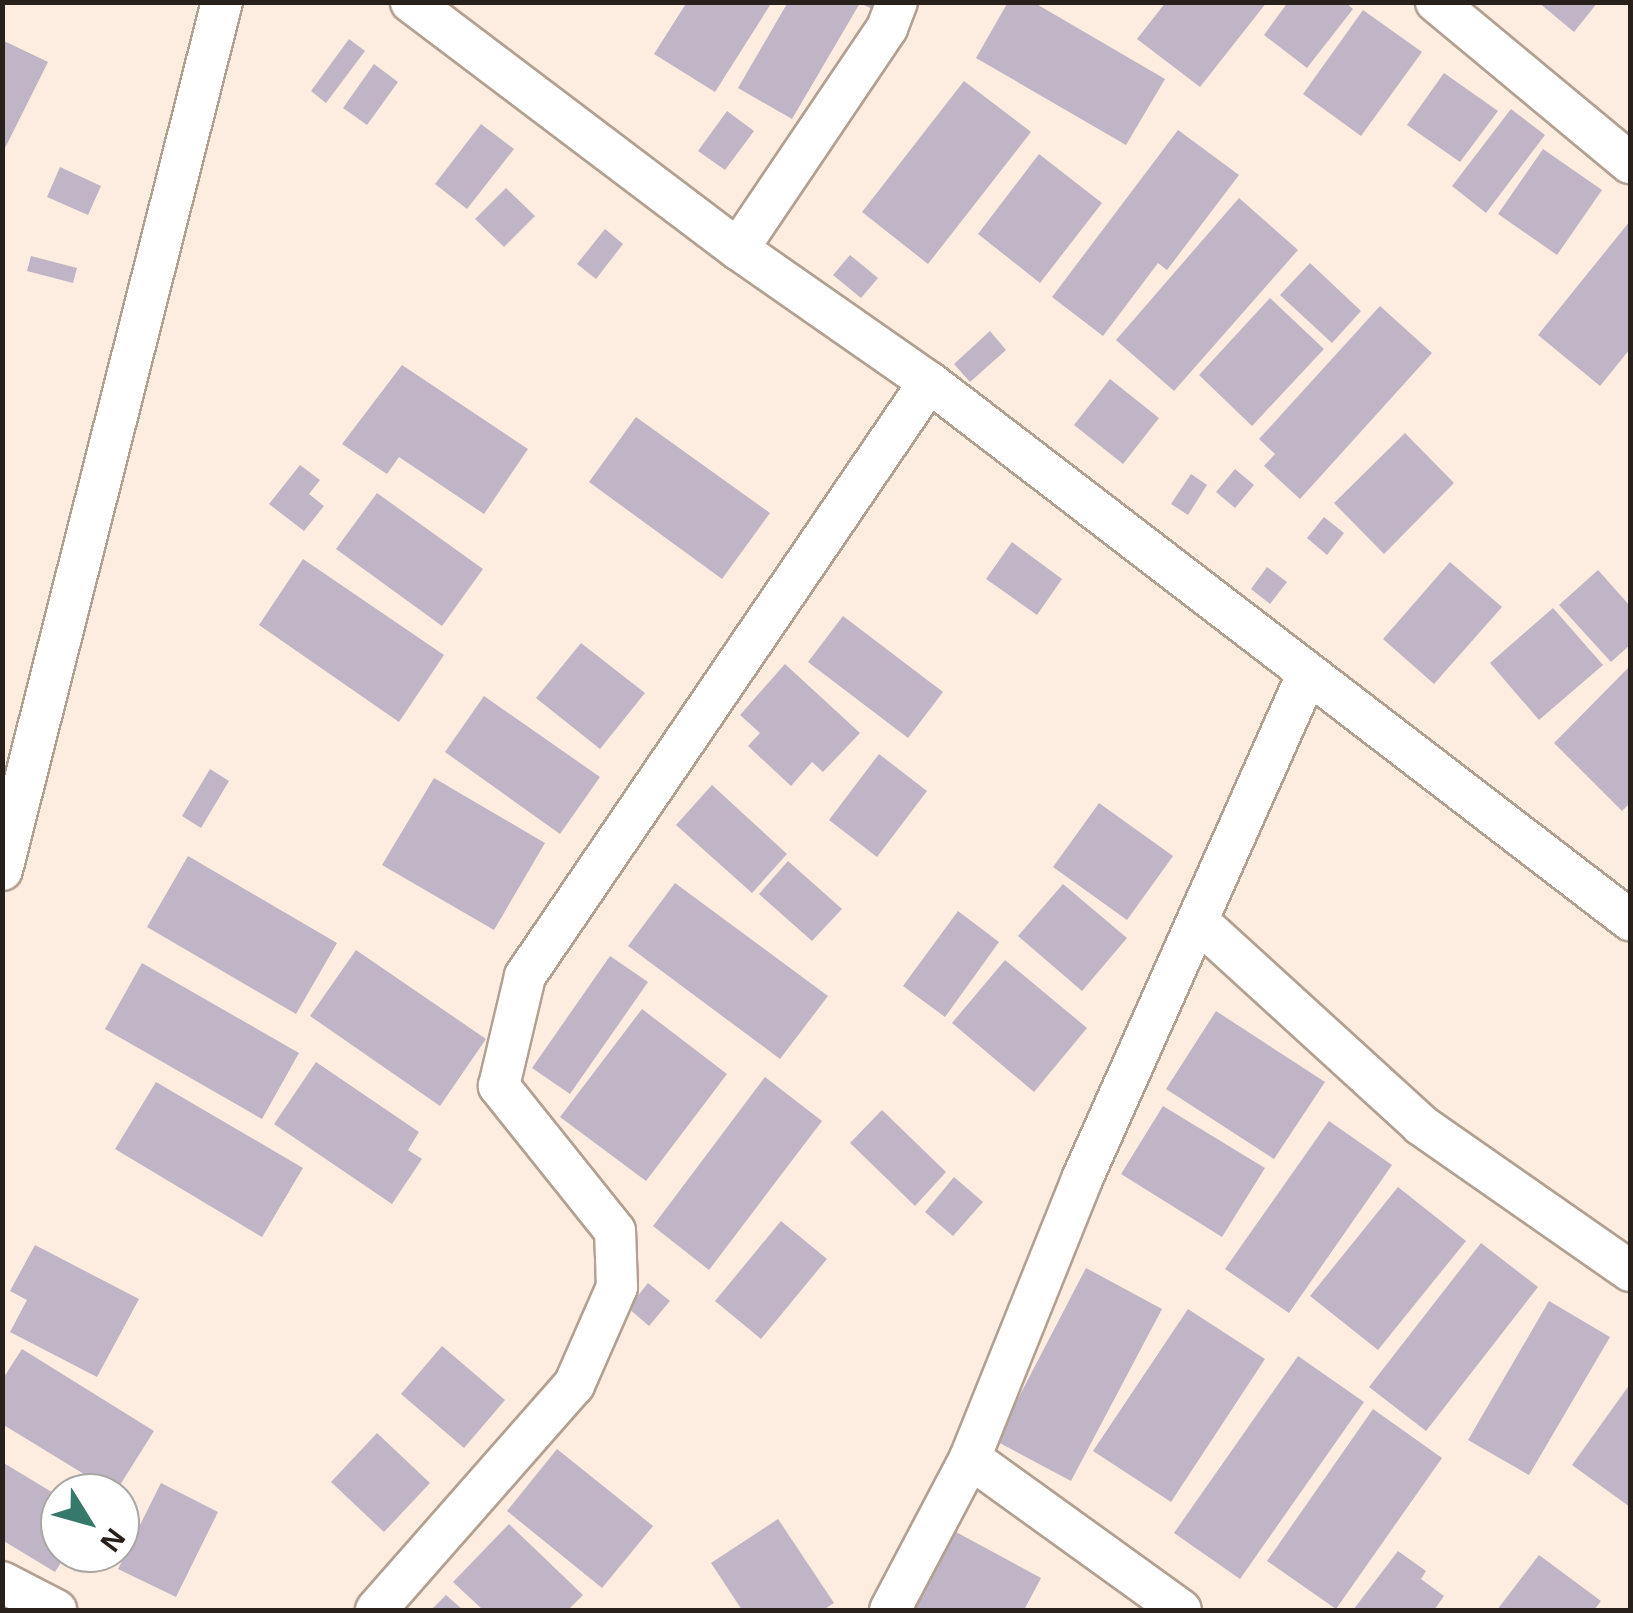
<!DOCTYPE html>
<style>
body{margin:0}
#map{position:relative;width:1633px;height:1613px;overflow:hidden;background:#fdede0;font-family:Arial,sans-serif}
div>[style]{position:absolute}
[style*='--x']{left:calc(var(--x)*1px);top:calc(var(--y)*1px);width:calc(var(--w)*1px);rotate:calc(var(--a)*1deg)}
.building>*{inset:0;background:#c0b4c7}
.roads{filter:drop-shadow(2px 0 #b2a091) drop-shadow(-2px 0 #b2a091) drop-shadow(0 2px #b2a091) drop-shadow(0 -2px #b2a091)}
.minor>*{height:40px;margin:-20px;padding:0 20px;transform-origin:20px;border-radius:20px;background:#fff}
span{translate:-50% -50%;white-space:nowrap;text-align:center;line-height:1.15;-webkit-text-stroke:10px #fff;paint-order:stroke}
.frame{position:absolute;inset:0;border:5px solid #28211b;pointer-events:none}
.north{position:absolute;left:40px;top:1473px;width:100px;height:100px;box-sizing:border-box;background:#fff;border:2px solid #a9a6a4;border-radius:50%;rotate:127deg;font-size:28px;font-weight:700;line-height:40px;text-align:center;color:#28211b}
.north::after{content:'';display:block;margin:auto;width:35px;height:45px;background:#36796b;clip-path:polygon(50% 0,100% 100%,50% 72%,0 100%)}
</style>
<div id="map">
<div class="building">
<i style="clip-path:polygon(687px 2px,772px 2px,715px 92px,654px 54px)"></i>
<i style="clip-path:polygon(788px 2px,878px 2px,874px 10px,860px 3px,792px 119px,738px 88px)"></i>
<i style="clip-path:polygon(1008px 2px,1033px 2px,1165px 79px,1126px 145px,976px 58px)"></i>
<i style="clip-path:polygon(1166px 2px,1267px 2px,1200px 87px,1137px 39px)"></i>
<i style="clip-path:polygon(1288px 2px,1345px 2px,1353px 9px,1307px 68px,1264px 35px)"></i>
<i style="clip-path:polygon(1538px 2px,1598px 2px,1574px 32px)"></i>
<i style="clip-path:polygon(1363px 10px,1422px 52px,1361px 136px,1303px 94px)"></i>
<i style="clip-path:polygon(349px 39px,365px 51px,326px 103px,311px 91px)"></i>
<i style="clip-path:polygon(2px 40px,48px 62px,2px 154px)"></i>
<i style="clip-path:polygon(374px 64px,398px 82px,367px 125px,343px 108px)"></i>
<i style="clip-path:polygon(1444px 73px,1498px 111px,1460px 162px,1407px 125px)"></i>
<i style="clip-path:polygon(964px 81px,1031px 132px,928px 264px,862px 212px)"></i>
<i style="clip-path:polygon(1511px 109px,1545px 135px,1486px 213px,1452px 186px)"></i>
<i style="clip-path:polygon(727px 111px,754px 131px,725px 170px,698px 151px)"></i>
<i style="clip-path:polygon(481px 124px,514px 149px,467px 209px,435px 184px)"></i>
<i style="clip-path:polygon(1178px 130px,1239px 175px,1167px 270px,1158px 263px,1103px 336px,1052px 297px)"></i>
<i style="clip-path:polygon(1543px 149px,1602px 190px,1557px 255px,1498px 214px)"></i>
<i style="clip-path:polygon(1039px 154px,1102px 203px,1040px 283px,978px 234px)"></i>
<i style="clip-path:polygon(60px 167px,101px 186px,88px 215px,47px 197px)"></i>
<i style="clip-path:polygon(506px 188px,535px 216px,504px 247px,475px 219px)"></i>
<i style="clip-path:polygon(1239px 198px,1298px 250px,1174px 391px,1116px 340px)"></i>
<i style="clip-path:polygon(1630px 221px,1630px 349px,1600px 386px,1538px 335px)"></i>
<i style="clip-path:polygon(605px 229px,623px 244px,596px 279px,577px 264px)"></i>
<i style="clip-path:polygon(850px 255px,878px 278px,861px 298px,833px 275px)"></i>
<i style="clip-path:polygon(31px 256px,77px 268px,73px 283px,27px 271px)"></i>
<i style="clip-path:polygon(1310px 263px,1361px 311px,1332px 343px,1280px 295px)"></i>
<i style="clip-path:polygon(1270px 298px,1324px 349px,1252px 426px,1199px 375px)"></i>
<i style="clip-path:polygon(1380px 306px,1432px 353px,1300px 499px,1264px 466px,1275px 454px,1259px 439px)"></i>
<i style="clip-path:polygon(990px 331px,1006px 350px,970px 382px,954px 364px)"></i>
<i style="clip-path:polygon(402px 365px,528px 449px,484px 514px,399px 457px,387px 474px,342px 444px)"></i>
<i style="clip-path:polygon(1110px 379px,1159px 418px,1123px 464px,1074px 425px)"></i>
<i style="clip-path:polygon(636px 417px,770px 513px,722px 579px,589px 482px)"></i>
<i style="clip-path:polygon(1405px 433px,1454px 483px,1384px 554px,1334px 503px)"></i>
<i style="clip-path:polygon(300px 465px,320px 480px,309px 494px,324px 506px,304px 531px,269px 504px)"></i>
<i style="clip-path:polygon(1235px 469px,1254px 485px,1235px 508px,1216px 492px)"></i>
<i style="clip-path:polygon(1191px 474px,1207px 485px,1188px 515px,1171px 504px)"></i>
<i style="clip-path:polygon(377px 493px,483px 569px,442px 626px,336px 549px)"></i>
<i style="clip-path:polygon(1324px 517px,1344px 533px,1327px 555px,1307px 538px)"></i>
<i style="clip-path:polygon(1012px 542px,1062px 579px,1037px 615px,986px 579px)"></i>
<i style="clip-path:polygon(303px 559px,444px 655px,399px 722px,259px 625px)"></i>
<i style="clip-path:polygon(1450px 562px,1502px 607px,1434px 684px,1383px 639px)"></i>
<i style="clip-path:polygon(1267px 567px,1287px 582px,1270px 604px,1251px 589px)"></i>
<i style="clip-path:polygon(1598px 570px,1630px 606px,1630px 645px,1611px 662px,1559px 605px)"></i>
<i style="clip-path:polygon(1553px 608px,1603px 665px,1539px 720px,1490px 663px)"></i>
<i style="clip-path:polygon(843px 616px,943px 692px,908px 738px,808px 662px)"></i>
<i style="clip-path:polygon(581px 643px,645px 693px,600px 749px,536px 698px)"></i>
<i style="clip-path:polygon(785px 664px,860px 733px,823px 772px,812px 762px,791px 786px,748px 746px,760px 733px,740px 715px)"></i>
<i style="clip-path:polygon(1630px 666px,1630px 803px,1622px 811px,1554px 743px)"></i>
<i style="clip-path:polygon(484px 696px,600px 777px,560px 834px,445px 752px)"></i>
<i style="clip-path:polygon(879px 754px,927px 791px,877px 857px,829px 820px)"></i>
<i style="clip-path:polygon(210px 769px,229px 781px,201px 828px,182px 816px)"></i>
<i style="clip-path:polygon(434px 778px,545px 843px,494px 930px,382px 865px)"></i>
<i style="clip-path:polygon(712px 785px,787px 854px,752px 893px,676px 825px)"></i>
<i style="clip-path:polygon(1099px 803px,1173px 856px,1127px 920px,1053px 867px)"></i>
<i style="clip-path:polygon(188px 856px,337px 943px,296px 1014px,147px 927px)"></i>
<i style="clip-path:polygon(788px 861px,842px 909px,812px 941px,759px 894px)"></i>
<i style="clip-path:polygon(675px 883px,828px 996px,780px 1059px,628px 946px)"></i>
<i style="clip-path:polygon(1063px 884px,1127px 938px,1082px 991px,1018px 936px)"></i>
<i style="clip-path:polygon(958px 911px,999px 942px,945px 1017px,903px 986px)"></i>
<i style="clip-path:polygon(356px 950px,486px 1039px,440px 1106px,310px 1016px)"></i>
<i style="clip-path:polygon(610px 956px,648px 982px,570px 1094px,532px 1068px)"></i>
<i style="clip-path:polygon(1005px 960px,1087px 1028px,1034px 1092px,952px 1023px)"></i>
<i style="clip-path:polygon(142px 963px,299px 1053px,262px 1119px,105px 1029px)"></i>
<i style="clip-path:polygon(642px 1009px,727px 1074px,646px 1181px,560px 1117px)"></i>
<i style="clip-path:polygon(1216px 1011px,1325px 1082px,1274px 1159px,1166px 1089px)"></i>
<i style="clip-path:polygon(316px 1062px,419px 1132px,408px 1150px,422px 1159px,392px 1204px,274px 1124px)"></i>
<i style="clip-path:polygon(765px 1077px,822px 1121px,709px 1270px,653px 1226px)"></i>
<i style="clip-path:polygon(156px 1082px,303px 1168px,262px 1237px,115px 1149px)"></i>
<i style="clip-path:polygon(1163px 1106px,1265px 1168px,1222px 1237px,1121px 1174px)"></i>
<i style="clip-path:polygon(882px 1110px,946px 1172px,915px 1206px,850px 1143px)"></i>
<i style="clip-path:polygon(1329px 1121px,1392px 1165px,1289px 1313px,1225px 1269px)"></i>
<i style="clip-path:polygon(954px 1177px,983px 1202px,953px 1236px,925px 1212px)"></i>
<i style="clip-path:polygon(1398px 1187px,1466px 1241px,1378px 1350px,1310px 1296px)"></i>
<i style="clip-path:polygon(781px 1221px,827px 1259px,761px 1339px,715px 1301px)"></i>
<i style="clip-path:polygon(1481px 1243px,1538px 1287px,1426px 1431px,1369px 1387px)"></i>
<i style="clip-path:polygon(35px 1245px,139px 1299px,97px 1377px,10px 1332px,27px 1300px,10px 1291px)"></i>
<i style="clip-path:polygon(1086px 1268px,1162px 1309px,1071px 1481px,996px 1441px)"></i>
<i style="clip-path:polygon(648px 1283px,670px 1301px,649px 1326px,628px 1308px)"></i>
<i style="clip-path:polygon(1549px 1301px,1610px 1337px,1529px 1475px,1468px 1440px)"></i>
<i style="clip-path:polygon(1188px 1309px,1265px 1359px,1171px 1502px,1093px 1451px)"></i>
<i style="clip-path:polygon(442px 1346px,505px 1400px,464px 1448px,401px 1394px)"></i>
<i style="clip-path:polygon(22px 1349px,154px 1431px,115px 1493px,2px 1424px,2px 1380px)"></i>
<i style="clip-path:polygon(1298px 1356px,1364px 1402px,1240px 1579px,1174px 1533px)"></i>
<i style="clip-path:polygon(1630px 1384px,1630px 1507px,1572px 1465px)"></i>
<i style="clip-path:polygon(1373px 1409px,1442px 1458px,1336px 1609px,1267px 1561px)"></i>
<i style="clip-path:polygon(377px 1433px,430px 1483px,384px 1532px,331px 1482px)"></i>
<i style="clip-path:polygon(557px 1449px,653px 1526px,602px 1588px,507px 1511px)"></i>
<i style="clip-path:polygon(2px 1462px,60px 1497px,60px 1553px,67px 1553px,55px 1572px,2px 1540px)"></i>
<i style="clip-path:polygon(161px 1483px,218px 1512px,176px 1597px,118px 1569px)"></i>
<i style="clip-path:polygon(778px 1519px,834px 1603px,823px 1610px,742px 1610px,711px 1563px)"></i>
<i style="clip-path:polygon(509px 1524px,583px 1595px,568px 1610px,483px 1610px,453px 1582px)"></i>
<i style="clip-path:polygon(956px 1532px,1041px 1578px,1024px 1610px,913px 1610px)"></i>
<i style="clip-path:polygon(1398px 1551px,1426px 1571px,1421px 1579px,1444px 1596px,1434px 1610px,1353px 1610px)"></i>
<i style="clip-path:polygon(1539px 1555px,1601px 1601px,1594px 1610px,1497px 1610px)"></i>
<i style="clip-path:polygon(446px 1595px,463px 1610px,431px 1610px)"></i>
</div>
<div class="roads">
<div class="minor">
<i style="--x:411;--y:2;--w:410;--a:37.1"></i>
<i style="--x:738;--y:249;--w:233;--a:34.9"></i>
<i style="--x:929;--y:382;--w:884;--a:37.51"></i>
<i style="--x:1436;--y:2;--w:252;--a:39.7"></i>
<i style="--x:738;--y:249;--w:267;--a:-56"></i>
<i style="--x:887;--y:28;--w:28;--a:-69"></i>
<i style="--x:2;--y:870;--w:895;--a:-75.78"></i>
<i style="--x:1200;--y:923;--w:299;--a:42.4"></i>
<i style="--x:1421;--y:1125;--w:255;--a:34.9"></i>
<i style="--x:970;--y:1458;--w:260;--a:35.8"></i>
<i style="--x:2;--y:1582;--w:61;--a:27.4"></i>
<i style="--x:376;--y:1610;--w:300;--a:-48.7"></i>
<i style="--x:574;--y:1385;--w:107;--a:-66.3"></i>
<i style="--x:617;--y:1287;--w:56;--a:-92"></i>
<i style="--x:615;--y:1231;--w:186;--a:-128.7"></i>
<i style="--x:499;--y:1086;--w:113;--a:-76.7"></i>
<i style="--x:525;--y:976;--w:718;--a:-55.78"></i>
<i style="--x:890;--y:1610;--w:172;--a:-62.2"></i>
<i style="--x:970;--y:1458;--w:301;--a:-68.1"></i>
<i style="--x:1082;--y:1179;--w:550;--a:-65.95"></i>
</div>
</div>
<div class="frame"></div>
<div class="north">N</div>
</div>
